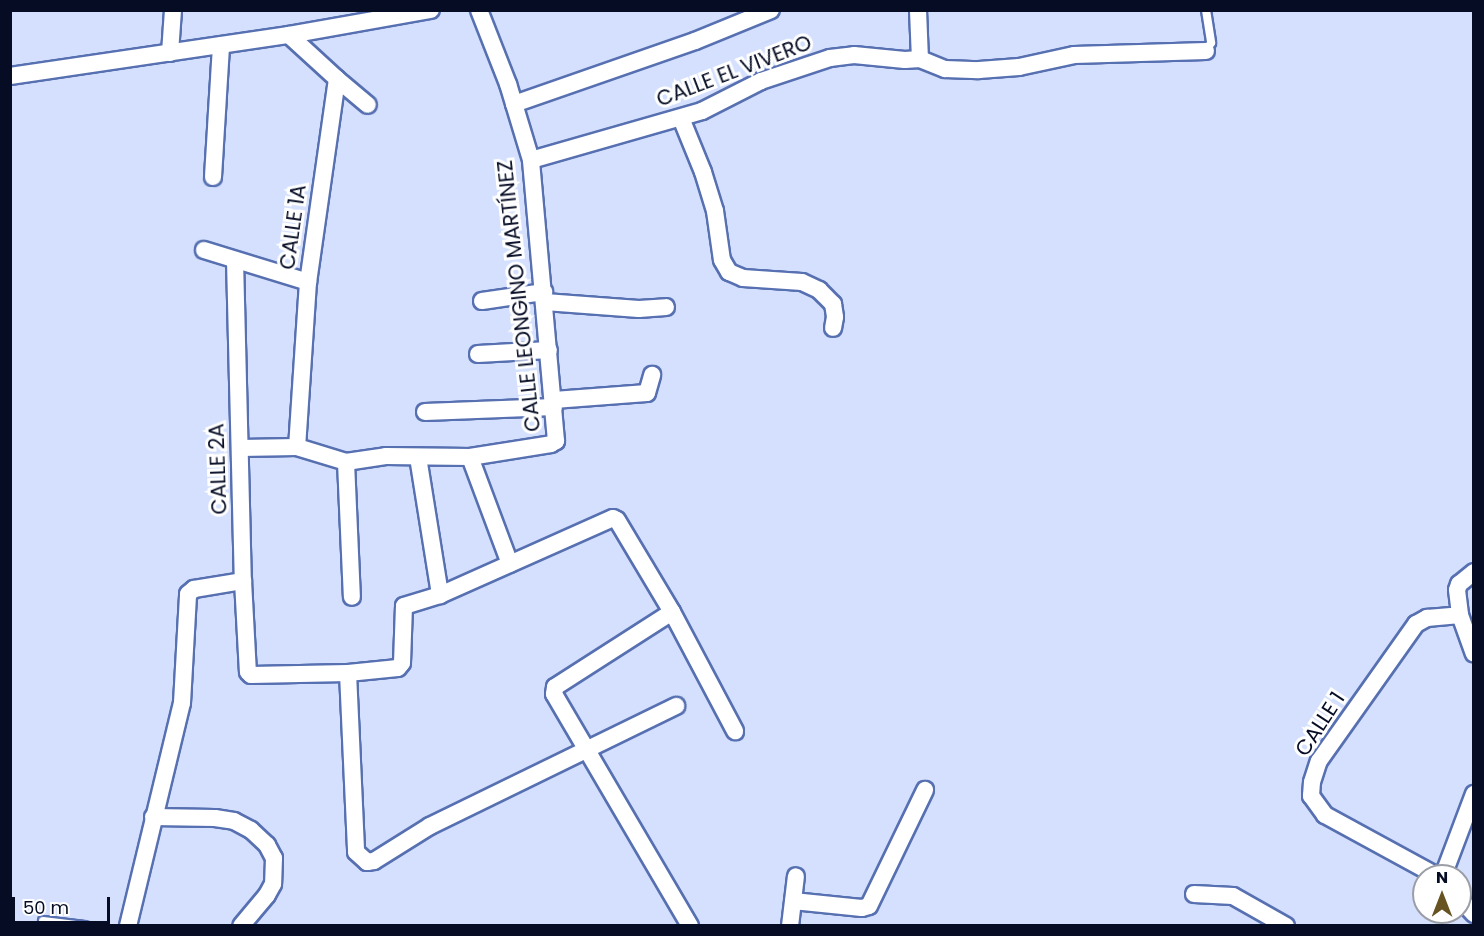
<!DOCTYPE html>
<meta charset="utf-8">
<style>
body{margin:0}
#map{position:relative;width:1484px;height:936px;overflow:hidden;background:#d4e0fd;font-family:Poppins,sans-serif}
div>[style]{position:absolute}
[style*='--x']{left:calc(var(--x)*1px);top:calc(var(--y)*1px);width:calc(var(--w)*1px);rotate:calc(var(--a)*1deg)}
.roads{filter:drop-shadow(2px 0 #5770b1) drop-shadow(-2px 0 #5770b1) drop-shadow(0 2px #5770b1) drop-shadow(0 -2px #5770b1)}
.lane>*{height:8px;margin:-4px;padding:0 4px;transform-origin:4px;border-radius:4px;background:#fff}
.street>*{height:16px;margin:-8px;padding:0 8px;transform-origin:8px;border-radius:8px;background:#fff}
span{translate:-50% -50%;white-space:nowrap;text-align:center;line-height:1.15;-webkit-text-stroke:6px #fff;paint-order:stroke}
.street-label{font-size:21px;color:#050c24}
.frame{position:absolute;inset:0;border:12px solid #050c24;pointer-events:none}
.north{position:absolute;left:1412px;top:864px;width:60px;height:60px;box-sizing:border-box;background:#fff;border:2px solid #9b9ea7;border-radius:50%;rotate:0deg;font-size:16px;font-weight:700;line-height:24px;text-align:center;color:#050c24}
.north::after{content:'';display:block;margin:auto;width:21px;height:27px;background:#675321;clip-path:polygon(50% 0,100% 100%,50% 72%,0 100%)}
.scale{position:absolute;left:12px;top:897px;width:98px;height:27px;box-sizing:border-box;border:3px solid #050c24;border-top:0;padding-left:8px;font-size:18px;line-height:21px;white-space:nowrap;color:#050c24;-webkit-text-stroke:4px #fff;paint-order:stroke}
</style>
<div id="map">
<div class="roads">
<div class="lane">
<i style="--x:1206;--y:10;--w:33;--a:81"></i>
<i style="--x:1211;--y:43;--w:9;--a:122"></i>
<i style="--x:43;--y:921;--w:42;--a:6.8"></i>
</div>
<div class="street">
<i style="--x:918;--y:10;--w:49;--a:87.7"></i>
<i style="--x:289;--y:35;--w:65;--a:42.5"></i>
<i style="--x:337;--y:79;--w:205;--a:98.1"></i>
<i style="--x:308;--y:282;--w:165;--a:93.8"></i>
<i style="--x:170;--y:53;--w:43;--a:-86"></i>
<i style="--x:10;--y:76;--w:282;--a:-8.4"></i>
<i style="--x:289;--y:35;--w:144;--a:-10"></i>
<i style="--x:337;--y:79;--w:40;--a:40"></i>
<i style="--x:514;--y:104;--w:192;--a:-19.2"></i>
<i style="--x:695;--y:41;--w:82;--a:-22.2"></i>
<i style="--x:681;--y:118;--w:58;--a:67.8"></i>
<i style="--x:703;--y:172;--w:41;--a:72.9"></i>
<i style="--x:715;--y:211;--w:49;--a:81.9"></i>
<i style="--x:722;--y:260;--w:14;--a:60"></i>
<i style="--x:729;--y:272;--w:15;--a:23"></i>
<i style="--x:743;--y:278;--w:59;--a:3.9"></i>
<i style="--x:802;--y:282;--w:19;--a:25"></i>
<i style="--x:819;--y:290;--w:20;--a:45"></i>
<i style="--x:833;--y:304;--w:13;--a:81"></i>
<i style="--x:835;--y:317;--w:11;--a:100"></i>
<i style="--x:531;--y:160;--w:178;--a:-16"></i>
<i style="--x:702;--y:111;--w:66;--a:-27"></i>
<i style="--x:761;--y:81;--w:73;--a:-18.4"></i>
<i style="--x:830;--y:58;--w:24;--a:-7"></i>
<i style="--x:854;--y:55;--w:51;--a:5.6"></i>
<i style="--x:905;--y:60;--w:15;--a:-4"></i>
<i style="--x:920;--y:59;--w:27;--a:22"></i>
<i style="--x:945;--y:69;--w:34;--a:2"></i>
<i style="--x:979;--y:70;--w:40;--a:-4.3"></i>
<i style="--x:1019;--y:67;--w:56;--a:-12.3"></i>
<i style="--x:1074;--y:55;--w:132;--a:-1.7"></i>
<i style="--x:213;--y:177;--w:132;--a:-86.5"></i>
<i style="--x:204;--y:250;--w:109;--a:17.1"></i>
<i style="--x:235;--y:260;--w:321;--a:88.6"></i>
<i style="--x:243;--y:581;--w:91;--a:86.9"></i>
<i style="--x:248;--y:672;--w:4;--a:45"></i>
<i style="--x:251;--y:675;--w:97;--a:-1.2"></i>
<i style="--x:348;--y:673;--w:50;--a:-5.7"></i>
<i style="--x:398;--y:668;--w:6;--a:-51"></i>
<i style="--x:402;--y:663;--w:57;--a:-88"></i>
<i style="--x:404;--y:606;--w:38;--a:-17"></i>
<i style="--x:440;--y:595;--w:189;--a:-24"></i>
<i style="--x:613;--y:518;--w:4;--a:27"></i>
<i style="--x:617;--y:520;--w:107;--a:59.1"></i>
<i style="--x:672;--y:612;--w:135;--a:62.1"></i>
<i style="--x:482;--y:301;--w:63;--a:-8.3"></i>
<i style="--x:545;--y:302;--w:94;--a:4.3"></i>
<i style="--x:639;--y:309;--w:27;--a:-4"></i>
<i style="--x:478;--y:354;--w:71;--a:-3.2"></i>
<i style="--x:554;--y:400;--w:93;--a:-4.3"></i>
<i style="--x:647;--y:393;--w:19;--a:-74"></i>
<i style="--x:425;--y:412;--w:129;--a:-2.2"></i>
<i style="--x:240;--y:448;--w:57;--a:-1"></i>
<i style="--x:297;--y:447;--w:51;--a:17"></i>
<i style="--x:346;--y:462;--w:40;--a:-8.5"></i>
<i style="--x:386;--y:456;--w:84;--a:0.7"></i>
<i style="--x:470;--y:457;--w:82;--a:-9.1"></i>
<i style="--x:551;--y:444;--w:6;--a:-31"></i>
<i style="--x:556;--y:441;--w:282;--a:-95.1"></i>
<i style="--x:531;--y:160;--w:79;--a:-106.8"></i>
<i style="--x:508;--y:84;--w:79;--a:-111.4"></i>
<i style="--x:418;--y:457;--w:140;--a:80.9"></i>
<i style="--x:470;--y:457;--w:114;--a:69.5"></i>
<i style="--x:346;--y:462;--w:135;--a:87.5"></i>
<i style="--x:1474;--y:572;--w:19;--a:141"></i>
<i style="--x:1459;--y:584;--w:6;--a:108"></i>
<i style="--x:1457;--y:590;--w:25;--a:83"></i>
<i style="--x:1460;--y:615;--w:41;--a:70.3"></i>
<i style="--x:672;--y:612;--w:139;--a:147.3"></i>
<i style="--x:555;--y:687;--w:7;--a:98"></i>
<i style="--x:554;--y:694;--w:269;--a:59.6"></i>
<i style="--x:348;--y:673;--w:179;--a:87.4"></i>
<i style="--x:356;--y:852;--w:15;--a:42"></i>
<i style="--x:367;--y:862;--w:7;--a:-8"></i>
<i style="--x:374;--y:861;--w:66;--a:-32"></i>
<i style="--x:430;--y:826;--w:274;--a:-26"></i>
<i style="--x:153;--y:817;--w:62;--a:0.9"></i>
<i style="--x:215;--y:818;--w:19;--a:9"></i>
<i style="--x:234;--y:821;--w:19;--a:28"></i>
<i style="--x:251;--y:830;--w:22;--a:43"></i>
<i style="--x:267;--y:845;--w:15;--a:62"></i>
<i style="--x:274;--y:858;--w:26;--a:92"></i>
<i style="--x:273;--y:884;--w:13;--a:119"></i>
<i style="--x:267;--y:895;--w:40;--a:130"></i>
<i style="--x:1437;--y:876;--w:128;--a:-151.4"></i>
<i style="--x:1325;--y:815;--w:24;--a:-126"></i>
<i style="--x:1311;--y:796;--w:14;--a:-86"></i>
<i style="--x:1312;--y:782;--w:22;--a:-72"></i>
<i style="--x:1319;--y:761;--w:168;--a:-54.7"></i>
<i style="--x:1416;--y:624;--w:13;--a:-29"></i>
<i style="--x:1427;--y:618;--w:33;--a:-5"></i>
<i style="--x:1443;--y:876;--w:88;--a:-69.3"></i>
<i style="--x:1194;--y:894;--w:39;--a:3"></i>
<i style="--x:1233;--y:896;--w:61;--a:29.5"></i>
<i style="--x:1460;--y:899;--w:21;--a:47"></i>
<i style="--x:793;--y:901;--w:69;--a:5.8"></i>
<i style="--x:862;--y:908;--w:7;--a:-16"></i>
<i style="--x:869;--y:906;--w:129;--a:-64.2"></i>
<i style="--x:128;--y:926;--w:229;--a:-76.4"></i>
<i style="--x:182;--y:703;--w:109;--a:-86.8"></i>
<i style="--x:188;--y:594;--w:8;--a:-40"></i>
<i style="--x:194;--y:589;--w:50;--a:-9.3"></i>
<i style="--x:790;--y:926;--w:50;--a:-83.2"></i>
</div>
</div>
<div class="street-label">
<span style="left:734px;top:71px;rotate:-21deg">CALLE EL VIVERO</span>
<span style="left:293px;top:227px;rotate:-82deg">CALLE 1A</span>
<span style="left:519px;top:296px;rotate:-96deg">CALLE LEONGINO MARTÍNEZ</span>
<span style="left:218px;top:469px;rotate:-92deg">CALLE 2A</span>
<span style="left:1320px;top:724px;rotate:-57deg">CALLE 1</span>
</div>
<div class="frame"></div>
<div class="north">N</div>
<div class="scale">50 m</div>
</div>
